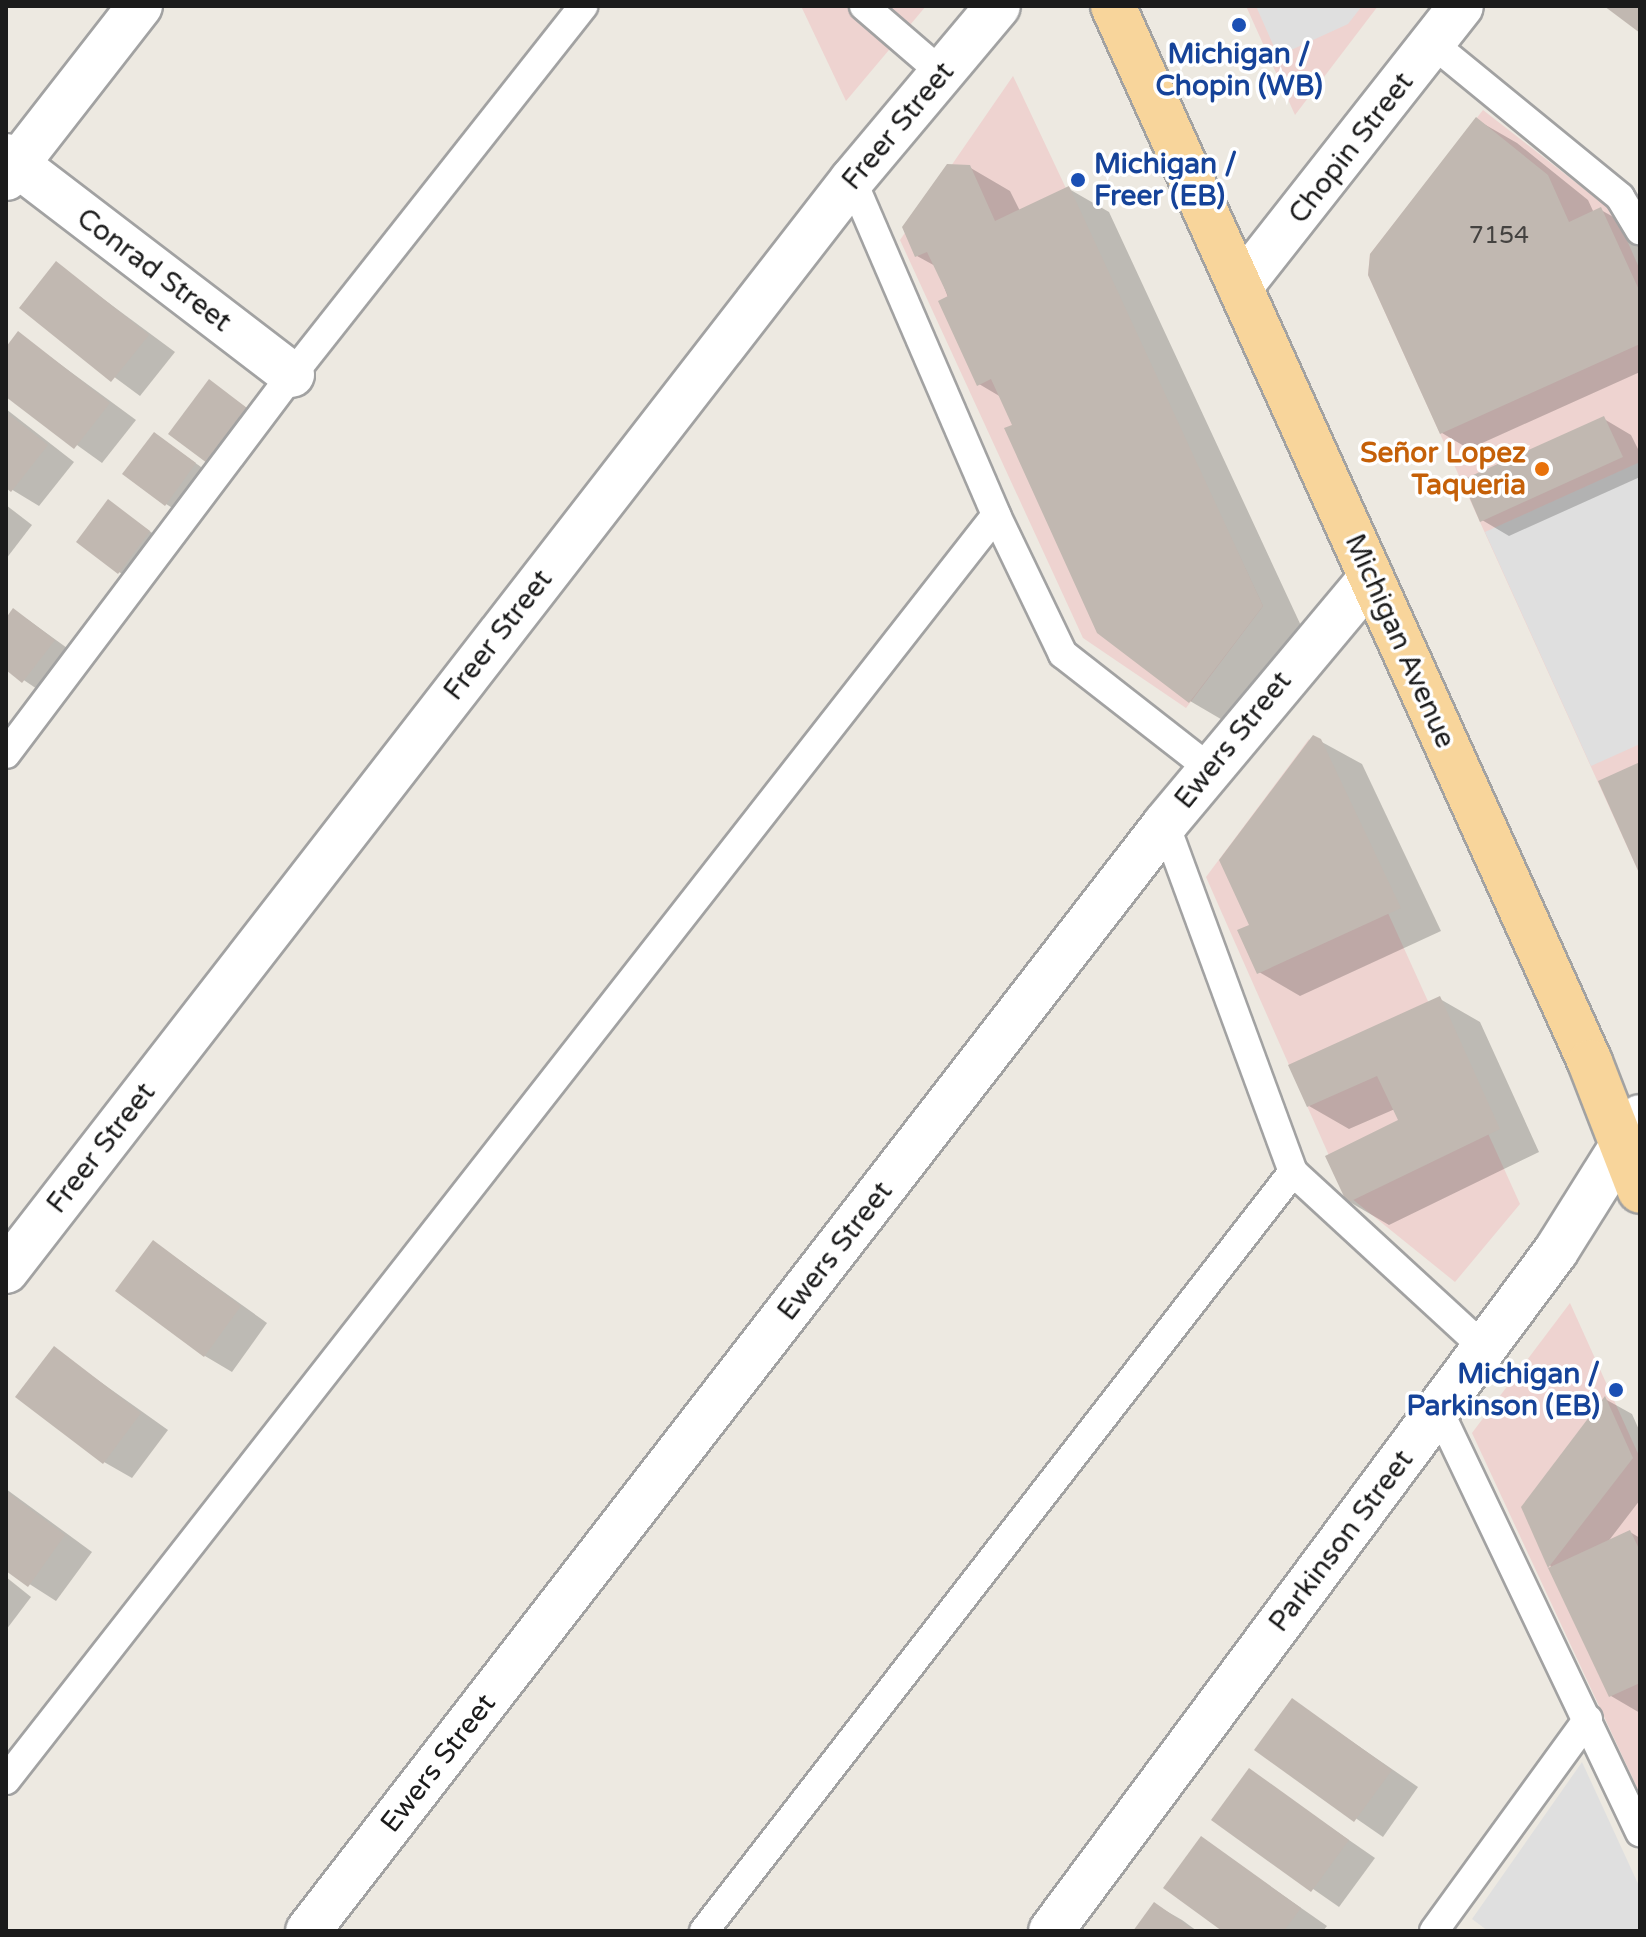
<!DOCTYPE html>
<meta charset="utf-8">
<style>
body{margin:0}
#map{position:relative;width:1646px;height:1937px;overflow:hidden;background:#ede9e1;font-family:"Varela Round",sans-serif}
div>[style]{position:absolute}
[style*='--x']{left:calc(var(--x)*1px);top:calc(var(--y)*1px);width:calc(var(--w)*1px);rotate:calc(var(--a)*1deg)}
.commercial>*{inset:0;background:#eed3d0}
.parking>*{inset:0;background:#dfdfdf}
.shadow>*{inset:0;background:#0003}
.building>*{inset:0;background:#c1b8b1}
.roads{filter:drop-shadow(2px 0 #a2a2a2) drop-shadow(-2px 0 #a2a2a2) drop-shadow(0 2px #a2a2a2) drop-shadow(0 -2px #a2a2a2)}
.service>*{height:28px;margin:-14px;padding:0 14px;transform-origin:14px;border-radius:14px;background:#fff}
.minor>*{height:44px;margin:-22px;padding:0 22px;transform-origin:22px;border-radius:22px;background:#fff}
.primary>*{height:44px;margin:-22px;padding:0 22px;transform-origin:22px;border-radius:22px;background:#f8d59b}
.dots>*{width:22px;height:22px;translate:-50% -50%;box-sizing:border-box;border:4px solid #fff;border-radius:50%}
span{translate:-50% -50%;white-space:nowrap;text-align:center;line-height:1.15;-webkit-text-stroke:7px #fff;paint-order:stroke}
.number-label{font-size:24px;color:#444240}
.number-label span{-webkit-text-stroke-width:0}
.transit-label{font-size:28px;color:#164399;font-weight:700}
.left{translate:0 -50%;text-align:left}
.right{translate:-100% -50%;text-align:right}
.street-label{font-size:28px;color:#1b1b1b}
.food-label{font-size:28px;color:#c56008;font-weight:700}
.frame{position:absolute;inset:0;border:8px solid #1b1b1b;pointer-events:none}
</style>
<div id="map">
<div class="commercial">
<i style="clip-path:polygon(801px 6px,926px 6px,846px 101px)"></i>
<i style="clip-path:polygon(1246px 6px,1378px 6px,1295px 115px)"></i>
<i style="clip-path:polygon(1013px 76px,1263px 606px,1186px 708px,1083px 638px,900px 240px)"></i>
<i style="clip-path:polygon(1483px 110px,1615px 213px,1640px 270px,1640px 875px,1368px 275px,1370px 254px)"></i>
<i style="clip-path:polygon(1309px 739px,1520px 1204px,1455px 1282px,1346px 1194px,1206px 877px)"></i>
<i style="clip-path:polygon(1570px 1303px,1640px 1458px,1640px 1794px,1472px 1433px)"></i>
</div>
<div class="parking">
<i style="clip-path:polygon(1256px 6px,1362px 6px,1348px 24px,1278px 56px)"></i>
<i style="clip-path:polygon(1640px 462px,1640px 744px,1591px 766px,1485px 532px)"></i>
<i style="clip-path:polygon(1582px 1762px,1640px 1888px,1640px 1931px,1488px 1931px,1472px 1919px)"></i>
</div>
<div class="shadow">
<i style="clip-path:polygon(1477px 120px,1517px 143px,1588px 200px,1594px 213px,1601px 210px,1640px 232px,1640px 372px,1469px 449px,1442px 433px)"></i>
<i style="clip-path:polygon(969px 167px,1010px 191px,1020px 211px,1069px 189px,1109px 212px,1303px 630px,1231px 725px,1190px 701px,1001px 397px,979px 384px,937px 267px,917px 256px)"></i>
<i style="clip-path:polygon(56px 264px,175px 352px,140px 396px,21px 308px)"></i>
<i style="clip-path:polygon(19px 334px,136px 420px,102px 463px,6px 394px,6px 350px)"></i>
<i style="clip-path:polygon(210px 382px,259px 417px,221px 469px,208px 461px)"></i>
<i style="clip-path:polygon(6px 409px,74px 462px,39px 506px,6px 486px)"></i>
<i style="clip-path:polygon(1604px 419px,1631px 435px,1640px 453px,1640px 477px,1509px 536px,1482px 520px)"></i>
<i style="clip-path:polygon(155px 434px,208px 472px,179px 512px,166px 504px)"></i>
<i style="clip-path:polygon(109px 502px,162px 540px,132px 580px,119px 572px)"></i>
<i style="clip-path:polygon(6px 505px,32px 525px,6px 559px)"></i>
<i style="clip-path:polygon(27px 619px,67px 648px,37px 689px,6px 668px,6px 621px)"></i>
<i style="clip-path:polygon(1320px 741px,1362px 764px,1441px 931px,1300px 996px,1259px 972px,1251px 925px)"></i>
<i style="clip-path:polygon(1440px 999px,1480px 1022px,1539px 1152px,1389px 1225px,1348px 1201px,1400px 1121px,1395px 1109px,1349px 1129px,1309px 1106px)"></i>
<i style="clip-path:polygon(154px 1242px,267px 1323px,232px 1372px,205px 1356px)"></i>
<i style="clip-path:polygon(54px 1349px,168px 1430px,132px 1478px,104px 1462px)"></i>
<i style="clip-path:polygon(1605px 1399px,1632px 1414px,1640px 1432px,1640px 1500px,1607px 1543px,1630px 1532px,1640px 1538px,1640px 1713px,1611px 1696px,1523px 1507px)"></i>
<i style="clip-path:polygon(6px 1489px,92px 1552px,56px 1601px,6px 1569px)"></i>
<i style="clip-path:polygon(6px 1577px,31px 1597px,6px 1630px)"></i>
<i style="clip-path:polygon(1293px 1701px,1418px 1787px,1383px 1837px,1257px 1750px)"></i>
<i style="clip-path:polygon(1249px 1771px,1375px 1858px,1339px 1907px,1214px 1820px)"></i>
<i style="clip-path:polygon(1202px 1839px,1327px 1926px,1323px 1931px,1226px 1931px)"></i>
<i style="clip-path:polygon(1154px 1904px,1182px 1920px,1197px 1931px,1135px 1931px)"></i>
</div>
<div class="building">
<i style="clip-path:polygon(1604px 6px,1640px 6px,1640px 33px)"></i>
<i style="clip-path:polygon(1476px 117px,1548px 175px,1569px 222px,1601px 207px,1640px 292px,1640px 344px,1440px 434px,1368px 275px,1370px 254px)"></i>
<i style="clip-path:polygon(947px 164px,970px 165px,995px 221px,1069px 186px,1263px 606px,1189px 703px,1097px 633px,1004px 428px,1012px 425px,991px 379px,977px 386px,938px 301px,948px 296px,927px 252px,915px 257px,902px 227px)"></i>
<i style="clip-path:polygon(56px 261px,149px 335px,111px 382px,19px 308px)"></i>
<i style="clip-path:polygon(18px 331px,110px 403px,74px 449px,6px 397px,6px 347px)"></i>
<i style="clip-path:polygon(209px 379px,247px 408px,207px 463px,168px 434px)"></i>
<i style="clip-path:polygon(6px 412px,48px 445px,11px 492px,6px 488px)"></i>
<i style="clip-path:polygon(1604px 416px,1623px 457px,1480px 522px,1462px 480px)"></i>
<i style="clip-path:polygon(154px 432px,196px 463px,165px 506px,122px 474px)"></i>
<i style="clip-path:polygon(108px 499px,150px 531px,118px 574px,76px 542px)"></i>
<i style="clip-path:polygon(13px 608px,55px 640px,22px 683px,6px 670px,6px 618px)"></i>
<i style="clip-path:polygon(1313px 735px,1321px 739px,1401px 908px,1257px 974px,1237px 930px,1249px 925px,1219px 860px)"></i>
<i style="clip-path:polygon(1640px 762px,1640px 875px,1598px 781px)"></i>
<i style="clip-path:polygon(1440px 996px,1500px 1129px,1347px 1203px,1325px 1156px,1398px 1120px,1377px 1076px,1307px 1107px,1288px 1065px)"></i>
<i style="clip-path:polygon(153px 1240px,241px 1306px,204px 1357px,115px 1291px)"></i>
<i style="clip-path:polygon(54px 1346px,141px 1413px,103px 1464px,15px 1397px)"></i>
<i style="clip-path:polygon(1605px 1396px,1633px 1458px,1548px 1568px,1521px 1507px)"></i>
<i style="clip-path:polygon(6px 1491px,65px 1535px,28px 1587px,6px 1571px)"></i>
<i style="clip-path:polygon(1630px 1530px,1640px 1551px,1640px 1683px,1609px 1697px,1548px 1568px)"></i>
<i style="clip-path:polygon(1292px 1698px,1392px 1770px,1354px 1822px,1254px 1750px)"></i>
<i style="clip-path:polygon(1249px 1768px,1349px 1840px,1311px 1892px,1211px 1820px)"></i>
<i style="clip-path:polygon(1201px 1836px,1301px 1908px,1284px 1931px,1222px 1931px,1163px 1888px)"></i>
<i style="clip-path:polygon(1154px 1902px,1195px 1931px,1133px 1931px)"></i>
</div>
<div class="roads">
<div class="service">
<i style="--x:864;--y:6;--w:103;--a:40.7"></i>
<i style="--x:1432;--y:43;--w:243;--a:39.3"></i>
<i style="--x:1620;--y:197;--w:39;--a:59"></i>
<i style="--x:852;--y:180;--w:365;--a:66.7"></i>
<i style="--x:996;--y:515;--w:154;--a:64.3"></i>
<i style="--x:1063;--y:654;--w:187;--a:38"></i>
<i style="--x:6;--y:754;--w:475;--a:-53"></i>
<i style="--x:292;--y:375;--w:470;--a:-51.7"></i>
<i style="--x:1165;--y:824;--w:371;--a:69.8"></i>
<i style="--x:1293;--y:1172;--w:258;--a:42.6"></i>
<i style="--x:1438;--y:1409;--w:469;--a:64.5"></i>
<i style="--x:6;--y:1780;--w:1606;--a:-51.95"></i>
<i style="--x:704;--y:1931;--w:961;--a:-52.19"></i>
<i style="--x:1434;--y:1931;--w:262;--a:-54"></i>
</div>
<div class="minor">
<i style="--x:6;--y:156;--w:360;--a:37.4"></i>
<i style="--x:6;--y:178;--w:218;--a:-52.1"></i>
<i style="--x:1240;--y:287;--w:357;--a:-51.8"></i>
<i style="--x:6;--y:1271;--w:1381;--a:-52.21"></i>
<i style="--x:852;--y:180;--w:227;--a:-50"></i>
<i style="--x:308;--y:1931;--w:1400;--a:-52.25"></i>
<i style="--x:1165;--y:824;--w:321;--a:-50.1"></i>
<i style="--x:1051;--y:1931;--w:847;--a:-53.4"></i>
<i style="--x:1556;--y:1251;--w:158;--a:-57.9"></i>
</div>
<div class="primary">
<i style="--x:1113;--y:6;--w:1159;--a:65.69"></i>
<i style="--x:1590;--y:1062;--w:138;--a:68.8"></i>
</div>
</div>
<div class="dots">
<i style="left:1239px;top:25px;background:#1a4fb4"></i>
<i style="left:1078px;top:180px;background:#1a4fb4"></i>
<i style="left:1542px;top:469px;background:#e8710a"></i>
<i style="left:1616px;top:1390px;background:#1a4fb4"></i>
</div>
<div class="number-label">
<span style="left:1499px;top:236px">7154</span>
</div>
<div class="transit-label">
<span style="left:1239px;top:70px">Michigan /<br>Chopin (WB)</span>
<span class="left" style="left:1094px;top:180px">Michigan /<br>Freer (EB)</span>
<span class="right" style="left:1600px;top:1390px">Michigan /<br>Parkinson (EB)</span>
</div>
<div class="street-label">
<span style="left:898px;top:126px;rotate:-50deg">Freer Street</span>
<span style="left:1351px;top:148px;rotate:-52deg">Chopin Street</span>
<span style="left:154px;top:270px;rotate:37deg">Conrad Street</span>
<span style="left:498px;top:635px;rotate:-52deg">Freer Street</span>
<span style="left:1400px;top:641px;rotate:66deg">Michigan Avenue</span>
<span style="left:1233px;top:740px;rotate:-51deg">Ewers Street</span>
<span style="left:101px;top:1148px;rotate:-52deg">Freer Street</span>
<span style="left:835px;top:1251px;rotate:-52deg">Ewers Street</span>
<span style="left:1341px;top:1541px;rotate:-53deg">Parkinson Street</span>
<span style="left:438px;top:1763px;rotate:-52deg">Ewers Street</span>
</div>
<div class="food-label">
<span class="right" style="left:1526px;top:469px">Señor Lopez<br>Taqueria</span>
</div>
<div class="frame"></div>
</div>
